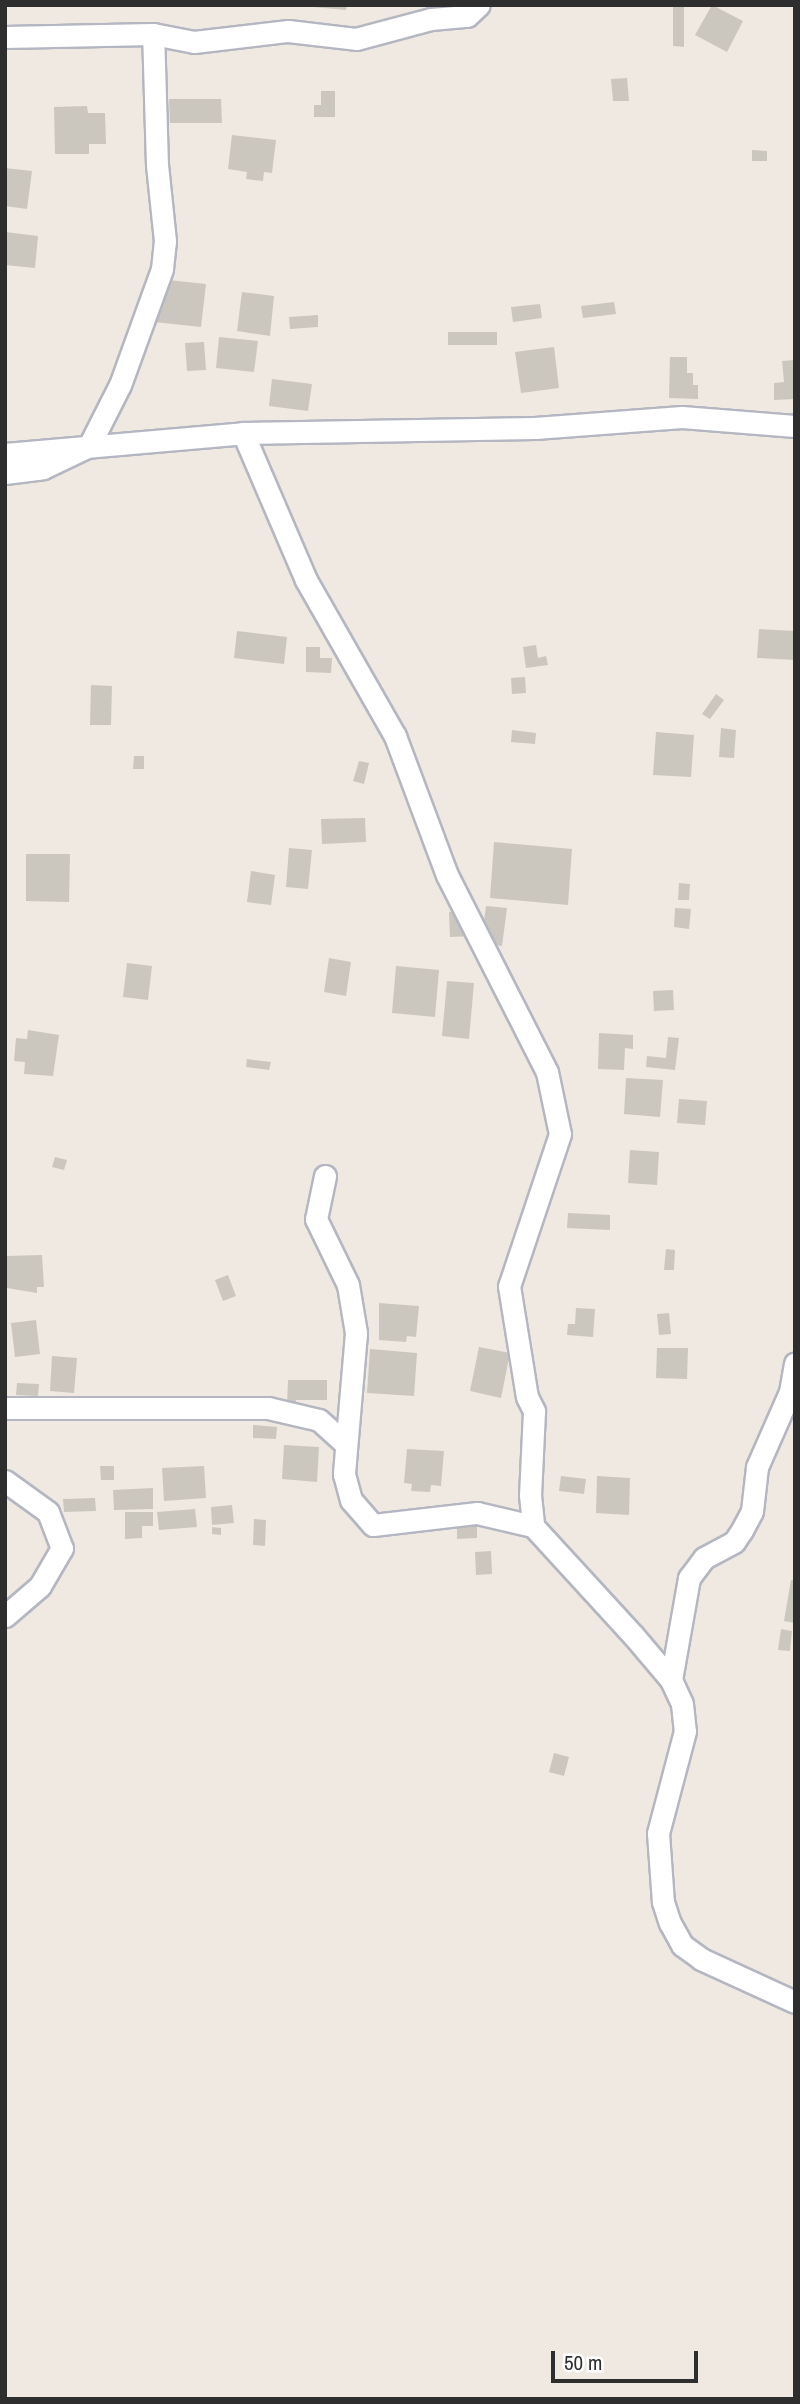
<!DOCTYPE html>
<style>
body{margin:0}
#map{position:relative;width:800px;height:2404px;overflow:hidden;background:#efe9e1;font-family:"Archivo Narrow",sans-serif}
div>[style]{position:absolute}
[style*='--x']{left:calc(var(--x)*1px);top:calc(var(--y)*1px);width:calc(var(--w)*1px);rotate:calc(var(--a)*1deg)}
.building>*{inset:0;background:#cbc7bf}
.roads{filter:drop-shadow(2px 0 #b4b7c1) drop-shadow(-2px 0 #b4b7c1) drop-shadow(0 2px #b4b7c1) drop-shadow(0 -2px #b4b7c1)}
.minor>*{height:21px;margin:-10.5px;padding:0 10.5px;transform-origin:10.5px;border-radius:10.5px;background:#fff}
span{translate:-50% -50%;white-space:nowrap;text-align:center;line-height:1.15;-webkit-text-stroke:5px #fff;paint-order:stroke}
.frame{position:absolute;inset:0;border:7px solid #2e2e2e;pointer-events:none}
.scale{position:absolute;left:551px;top:2351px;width:147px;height:32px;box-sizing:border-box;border:4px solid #2e2e2e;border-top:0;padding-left:9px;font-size:21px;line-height:24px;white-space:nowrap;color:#2e2e2e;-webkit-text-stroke:5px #fff;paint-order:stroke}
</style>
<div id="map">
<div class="building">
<i style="clip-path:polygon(292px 5px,347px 5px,346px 10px)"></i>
<i style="clip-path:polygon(673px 5px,684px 5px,684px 47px,673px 46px)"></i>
<i style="clip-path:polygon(712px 5px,743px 21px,727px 52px,695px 35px)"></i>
<i style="clip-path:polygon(627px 78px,629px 101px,613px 101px,611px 79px)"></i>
<i style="clip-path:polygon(321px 91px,335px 91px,335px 117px,314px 117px,314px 105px,321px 105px)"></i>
<i style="clip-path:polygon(169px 99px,221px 99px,222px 123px,170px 123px)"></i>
<i style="clip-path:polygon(87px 106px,88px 113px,105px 113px,106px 144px,89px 144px,89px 154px,55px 154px,54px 107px)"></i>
<i style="clip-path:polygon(232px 135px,276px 140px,272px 173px,264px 172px,263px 181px,246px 179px,247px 172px,228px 169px)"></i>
<i style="clip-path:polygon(752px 150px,767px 151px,767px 161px,752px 161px)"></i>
<i style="clip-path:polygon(5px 168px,32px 171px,27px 209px,5px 206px)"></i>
<i style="clip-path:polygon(5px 232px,38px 236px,35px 268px,5px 265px)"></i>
<i style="clip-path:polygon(159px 279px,206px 284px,201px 327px,154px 322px)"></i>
<i style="clip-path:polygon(242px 292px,274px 296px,270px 336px,237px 331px)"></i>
<i style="clip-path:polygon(614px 302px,616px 314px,583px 318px,581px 306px)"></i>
<i style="clip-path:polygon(540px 304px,542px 318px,513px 322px,511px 307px)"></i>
<i style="clip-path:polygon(318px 315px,318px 327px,290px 329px,289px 317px)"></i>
<i style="clip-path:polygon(448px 332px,497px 332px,497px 345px,448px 345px)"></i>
<i style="clip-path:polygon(219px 337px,258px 341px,254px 372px,216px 368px)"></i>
<i style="clip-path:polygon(204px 342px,206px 370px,187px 371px,185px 343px)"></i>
<i style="clip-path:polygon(554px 347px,559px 388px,521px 393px,515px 352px)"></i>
<i style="clip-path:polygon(670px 357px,687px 357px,687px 373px,693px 373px,693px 385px,698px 385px,698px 399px,669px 398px)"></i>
<i style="clip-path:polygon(795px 360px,795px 399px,774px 400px,774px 383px,784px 382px,782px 361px)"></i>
<i style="clip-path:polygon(272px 379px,312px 384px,308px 411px,269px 406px)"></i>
<i style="clip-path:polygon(759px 629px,795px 631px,795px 660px,757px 658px)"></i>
<i style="clip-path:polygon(237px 631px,287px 637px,284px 664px,234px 658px)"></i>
<i style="clip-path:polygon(536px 645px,538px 658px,546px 656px,548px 665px,526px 668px,523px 647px)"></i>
<i style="clip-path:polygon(306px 647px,320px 647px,320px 658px,332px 658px,331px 673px,306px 672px)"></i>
<i style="clip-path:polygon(525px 677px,526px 693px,512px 694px,511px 678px)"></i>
<i style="clip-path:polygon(91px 685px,112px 686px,111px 725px,90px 725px)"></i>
<i style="clip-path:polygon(716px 694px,724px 700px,710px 719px,702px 714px)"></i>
<i style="clip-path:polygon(721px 728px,736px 730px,734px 758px,719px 757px)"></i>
<i style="clip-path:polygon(512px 730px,536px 733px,535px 744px,511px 742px)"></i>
<i style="clip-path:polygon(656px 732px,694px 735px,691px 777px,653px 775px)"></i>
<i style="clip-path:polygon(134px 756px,144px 756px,144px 769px,133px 769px)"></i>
<i style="clip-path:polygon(359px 761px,369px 763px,364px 784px,353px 781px)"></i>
<i style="clip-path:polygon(365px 818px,366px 842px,322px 844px,321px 819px)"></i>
<i style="clip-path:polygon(494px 842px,572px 849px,568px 905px,490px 898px)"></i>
<i style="clip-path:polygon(289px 848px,312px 850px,308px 889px,286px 887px)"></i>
<i style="clip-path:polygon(26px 854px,70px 854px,69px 902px,26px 901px)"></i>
<i style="clip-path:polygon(251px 871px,275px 875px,271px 905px,247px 902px)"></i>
<i style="clip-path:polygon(679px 883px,690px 884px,689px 900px,678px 900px)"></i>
<i style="clip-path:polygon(486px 906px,507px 908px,502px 946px,481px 943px)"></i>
<i style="clip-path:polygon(675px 908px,691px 909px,689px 929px,674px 927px)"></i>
<i style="clip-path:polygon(474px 911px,474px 936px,450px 937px,449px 912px)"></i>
<i style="clip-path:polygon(329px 958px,351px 962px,346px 996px,324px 992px)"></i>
<i style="clip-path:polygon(127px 963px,152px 966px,148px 1000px,123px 997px)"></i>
<i style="clip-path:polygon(396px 966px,439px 970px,435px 1017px,392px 1013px)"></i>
<i style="clip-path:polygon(447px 981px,474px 983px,469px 1039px,442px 1036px)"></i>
<i style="clip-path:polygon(673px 990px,674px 1010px,654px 1011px,653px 991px)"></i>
<i style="clip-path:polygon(28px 1030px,59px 1035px,53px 1076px,24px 1074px,25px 1062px,14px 1061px,16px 1038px,27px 1039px)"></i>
<i style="clip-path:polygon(599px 1033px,633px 1035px,633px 1049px,625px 1048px,624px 1070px,598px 1069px)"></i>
<i style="clip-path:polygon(668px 1037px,679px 1038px,675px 1070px,646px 1067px,647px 1056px,666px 1058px)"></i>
<i style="clip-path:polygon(247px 1059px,271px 1062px,269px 1070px,246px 1067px)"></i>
<i style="clip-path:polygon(626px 1078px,663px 1080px,660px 1117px,624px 1114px)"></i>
<i style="clip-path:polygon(679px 1099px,707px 1101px,705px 1125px,677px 1123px)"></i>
<i style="clip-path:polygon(630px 1150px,659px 1152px,657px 1185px,628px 1183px)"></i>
<i style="clip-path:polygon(55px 1157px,67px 1160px,64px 1170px,52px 1167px)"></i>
<i style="clip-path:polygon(568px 1213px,610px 1215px,610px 1230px,567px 1228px)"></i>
<i style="clip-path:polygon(666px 1249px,675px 1250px,674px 1270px,664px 1270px)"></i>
<i style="clip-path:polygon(42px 1255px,44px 1287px,37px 1287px,37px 1293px,7px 1288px,6px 1256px)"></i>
<i style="clip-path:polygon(228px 1275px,236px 1296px,223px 1301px,215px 1280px)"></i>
<i style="clip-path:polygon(379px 1303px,419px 1306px,416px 1337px,407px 1336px,406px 1342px,379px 1340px)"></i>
<i style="clip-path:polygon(576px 1308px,595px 1309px,593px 1337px,567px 1335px,568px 1324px,575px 1324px)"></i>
<i style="clip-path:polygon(669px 1313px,671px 1334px,659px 1335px,657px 1314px)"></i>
<i style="clip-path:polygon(36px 1320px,40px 1354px,15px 1357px,11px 1323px)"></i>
<i style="clip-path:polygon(479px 1347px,510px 1353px,501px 1398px,470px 1391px)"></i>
<i style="clip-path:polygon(657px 1348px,688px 1348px,687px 1379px,656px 1378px)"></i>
<i style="clip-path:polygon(370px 1349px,417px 1353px,414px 1396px,367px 1393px)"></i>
<i style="clip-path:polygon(52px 1356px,77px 1358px,74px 1393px,50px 1391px)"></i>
<i style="clip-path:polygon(288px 1380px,327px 1380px,327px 1400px,296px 1400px,296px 1406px,287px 1406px)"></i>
<i style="clip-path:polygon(17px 1383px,39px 1384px,38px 1396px,16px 1395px)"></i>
<i style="clip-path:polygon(253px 1425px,277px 1427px,276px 1439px,253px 1438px)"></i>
<i style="clip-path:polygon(284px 1445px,319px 1447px,317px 1482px,282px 1479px)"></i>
<i style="clip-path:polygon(407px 1449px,444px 1451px,441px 1486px,431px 1485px,430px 1492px,411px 1491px,412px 1484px,404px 1483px)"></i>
<i style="clip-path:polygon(100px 1466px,114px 1466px,114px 1480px,101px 1480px)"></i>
<i style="clip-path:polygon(204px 1466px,206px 1498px,164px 1501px,162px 1468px)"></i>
<i style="clip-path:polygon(561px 1476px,586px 1479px,584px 1494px,559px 1491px)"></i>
<i style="clip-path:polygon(597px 1476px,630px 1478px,629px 1515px,596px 1513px)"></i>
<i style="clip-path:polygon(153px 1488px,153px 1509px,114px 1510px,113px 1490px)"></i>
<i style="clip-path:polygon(95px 1498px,96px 1511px,64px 1512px,63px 1499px)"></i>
<i style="clip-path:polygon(232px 1505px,234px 1523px,212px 1525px,211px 1507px)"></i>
<i style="clip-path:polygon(195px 1509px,197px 1527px,159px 1530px,157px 1512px)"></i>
<i style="clip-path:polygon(125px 1512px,153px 1512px,153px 1526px,142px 1526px,142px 1538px,125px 1539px)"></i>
<i style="clip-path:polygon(254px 1519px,266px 1520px,265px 1546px,253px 1545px)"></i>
<i style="clip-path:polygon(457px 1525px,477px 1525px,477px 1538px,457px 1539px)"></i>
<i style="clip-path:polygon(212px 1527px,221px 1528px,221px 1535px,212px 1534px)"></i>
<i style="clip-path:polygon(491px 1551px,492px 1574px,476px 1575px,475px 1552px)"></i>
<i style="clip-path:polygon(791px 1580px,795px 1580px,795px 1623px,784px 1621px)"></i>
<i style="clip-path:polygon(781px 1629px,792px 1631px,790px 1651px,778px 1650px)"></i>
<i style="clip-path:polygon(554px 1753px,569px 1757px,564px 1776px,549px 1772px)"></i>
</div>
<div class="roads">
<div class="minor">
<i style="--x:5;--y:37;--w:148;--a:-1.2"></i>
<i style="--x:153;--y:34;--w:42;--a:11"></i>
<i style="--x:194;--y:42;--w:95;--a:-6.7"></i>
<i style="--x:288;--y:31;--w:68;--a:6.7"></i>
<i style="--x:356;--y:39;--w:78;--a:-14.9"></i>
<i style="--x:431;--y:19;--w:36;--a:-5"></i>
<i style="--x:467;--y:16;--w:16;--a:-43"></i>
<i style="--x:243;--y:433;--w:160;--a:66.8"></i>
<i style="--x:306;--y:580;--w:180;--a:60.3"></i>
<i style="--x:395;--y:736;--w:148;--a:69.5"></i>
<i style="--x:447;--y:875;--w:221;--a:63.1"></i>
<i style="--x:547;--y:1072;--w:63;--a:78.2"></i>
<i style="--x:560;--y:1134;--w:160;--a:108.5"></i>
<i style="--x:509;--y:1286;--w:112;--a:80.8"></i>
<i style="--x:527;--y:1397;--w:16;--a:63"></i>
<i style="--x:534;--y:1411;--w:84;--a:92.7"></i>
<i style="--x:530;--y:1495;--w:31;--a:84"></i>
<i style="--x:5;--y:454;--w:239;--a:-5"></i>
<i style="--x:243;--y:433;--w:292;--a:-1"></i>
<i style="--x:535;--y:428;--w:147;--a:-4.3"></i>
<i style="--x:682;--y:417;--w:113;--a:4.6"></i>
<i style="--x:5;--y:473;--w:38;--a:-7"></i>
<i style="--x:43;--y:468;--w:51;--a:-25.6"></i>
<i style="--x:89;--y:446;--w:68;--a:-63.1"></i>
<i style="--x:120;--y:385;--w:123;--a:-70.1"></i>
<i style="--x:162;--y:269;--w:28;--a:-84"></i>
<i style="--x:165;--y:241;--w:76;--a:-96"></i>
<i style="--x:157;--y:165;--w:131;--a:-91.7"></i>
<i style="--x:325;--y:1176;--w:44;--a:101.8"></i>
<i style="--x:316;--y:1219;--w:73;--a:64.1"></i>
<i style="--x:348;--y:1285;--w:49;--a:80.5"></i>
<i style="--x:356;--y:1333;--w:142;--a:94.9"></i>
<i style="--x:344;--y:1474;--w:27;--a:75"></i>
<i style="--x:351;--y:1500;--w:33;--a:49"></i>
<i style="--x:373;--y:1525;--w:105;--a:-6.6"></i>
<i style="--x:477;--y:1513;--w:57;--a:13.1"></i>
<i style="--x:533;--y:1526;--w:148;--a:47.5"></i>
<i style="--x:633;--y:1635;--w:59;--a:49.8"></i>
<i style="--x:671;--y:1680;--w:26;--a:65"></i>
<i style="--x:682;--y:1704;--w:27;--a:84"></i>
<i style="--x:685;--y:1731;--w:106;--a:104.8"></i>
<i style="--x:658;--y:1833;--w:69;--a:85.9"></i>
<i style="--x:663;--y:1902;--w:22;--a:72"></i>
<i style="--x:670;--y:1923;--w:25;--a:61"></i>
<i style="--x:682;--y:1945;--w:24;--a:36"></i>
<i style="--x:701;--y:1959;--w:103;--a:24.6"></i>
<i style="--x:5;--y:1408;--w:263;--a:0"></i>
<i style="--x:268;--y:1408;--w:52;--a:13.2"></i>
<i style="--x:319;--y:1420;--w:36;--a:42"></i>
<i style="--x:5;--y:1481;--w:53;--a:35.8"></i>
<i style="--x:48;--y:1512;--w:39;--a:69"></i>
<i style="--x:62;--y:1548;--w:44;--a:120.1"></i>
<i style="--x:40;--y:1586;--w:46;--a:139.4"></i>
<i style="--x:671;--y:1680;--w:104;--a:-80"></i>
<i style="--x:689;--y:1578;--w:25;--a:-53"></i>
<i style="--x:704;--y:1558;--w:34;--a:-28"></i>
<i style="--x:734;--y:1542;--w:14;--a:-56"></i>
<i style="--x:742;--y:1530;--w:21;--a:-62"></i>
<i style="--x:752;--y:1511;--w:44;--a:-83.5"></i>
<i style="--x:757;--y:1467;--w:82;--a:-66.3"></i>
<i style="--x:790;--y:1392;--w:29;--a:-80"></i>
</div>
</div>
<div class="frame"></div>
<div class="scale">50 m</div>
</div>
